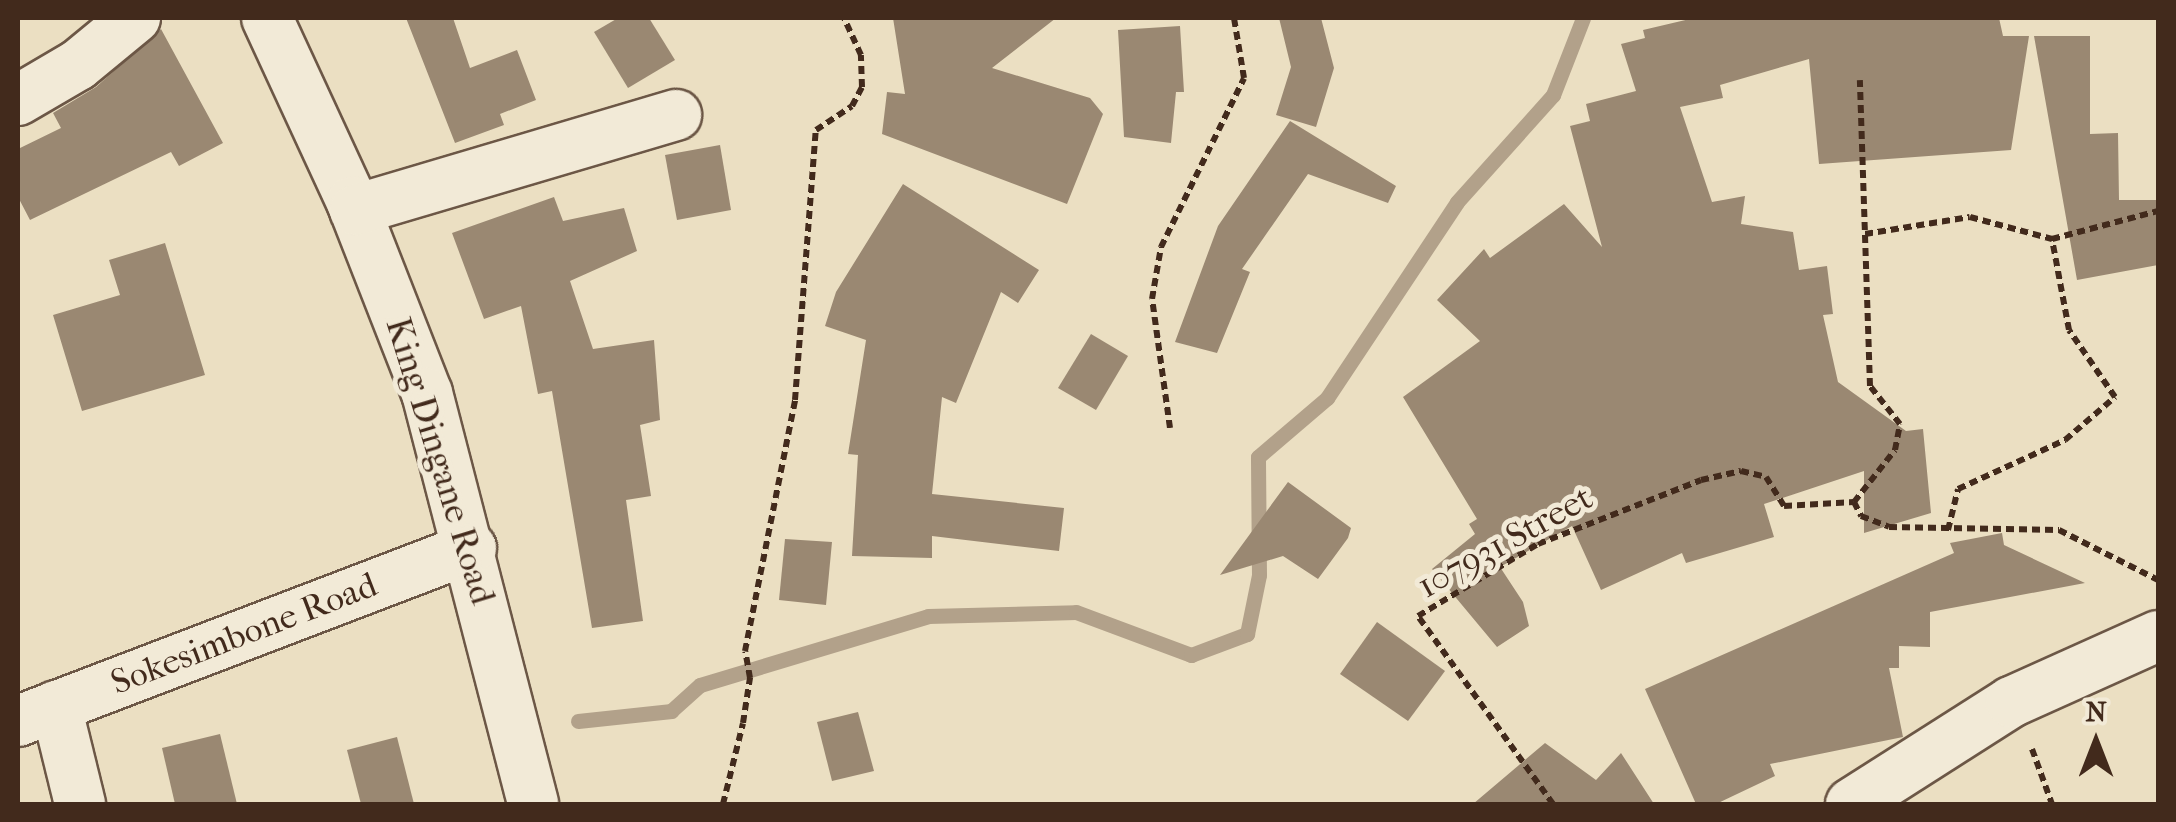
<!DOCTYPE html>
<style>
body{margin:0}
#map{position:relative;width:2176px;height:822px;overflow:hidden;background:#ebdfc2;font-family:"IM FELL French Canon",serif}
div>[style]{position:absolute}
[style*='--x']{left:calc(var(--x)*1px);top:calc(var(--y)*1px);width:calc(var(--w)*1px);rotate:calc(var(--a)*1deg)}
.stream>*{height:15px;margin:-7.5px;padding:0 7.5px;transform-origin:7.5px;border-radius:7.5px;background:#b2a18a}
.building>*{inset:0;background:#9a8872}
.path>*{height:6px;margin-top:-3px;transform-origin:0;background:repeating-linear-gradient(90deg,#422a1c 0 8px,transparent 0 13px)}
.roads{filter:drop-shadow(2px 0 #6c5746) drop-shadow(-2px 0 #6c5746) drop-shadow(0 2px #6c5746) drop-shadow(0 -2px #6c5746)}
.minor>*{height:50px;margin:-25px;padding:0 25px;transform-origin:25px;border-radius:25px;background:#f2ead7}
span{translate:-50% -50%;white-space:nowrap;text-align:center;line-height:1.15;-webkit-text-stroke:10px #f2ead7;paint-order:stroke}
.street-label{font-size:35px;color:#422a1c}
.frame{position:absolute;inset:0;border:20px solid #422a1c;pointer-events:none}
.north{position:absolute;left:2046px;top:692px;width:100px;height:100px;-webkit-text-stroke:8px #f2ead7;paint-order:stroke;rotate:0deg;font-size:28px;font-weight:700;line-height:40px;text-align:center;color:#422a1c}
.north::after{content:'';display:block;margin:auto;width:35px;height:45px;background:#422a1c;clip-path:polygon(50% 0,100% 100%,50% 72%,0 100%)}
</style>
<div id="map">
<div class="stream">
<i style="--x:578;--y:721;--w:94;--a:-6.1"></i>
<i style="--x:671;--y:711;--w:39;--a:-42"></i>
<i style="--x:700;--y:685;--w:238;--a:-16.8"></i>
<i style="--x:928;--y:616;--w:148;--a:-1.5"></i>
<i style="--x:1076;--y:612;--w:123;--a:20.5"></i>
<i style="--x:1191;--y:655;--w:60;--a:-20.6"></i>
<i style="--x:1247;--y:634;--w:60;--a:-78.5"></i>
<i style="--x:1259;--y:575;--w:118;--a:-90.5"></i>
<i style="--x:1258;--y:457;--w:91;--a:-40.5"></i>
<i style="--x:1327;--y:398;--w:235;--a:-56.4"></i>
<i style="--x:1457;--y:202;--w:144;--a:-48.1"></i>
<i style="--x:1553;--y:95;--w:83;--a:-68.7"></i>
</div>
<div class="building">
<i style="clip-path:polygon(406px 18px,453px 18px,470px 68px,517px 50px,536px 100px,500px 114px,504px 125px,455px 143px)"></i>
<i style="clip-path:polygon(618px 18px,649px 18px,675px 60px,628px 88px,594px 32px)"></i>
<i style="clip-path:polygon(893px 18px,1056px 18px,992px 68px,1090px 98px,1103px 114px,1067px 204px,882px 134px,887px 92px,905px 94px)"></i>
<i style="clip-path:polygon(1279px 18px,1321px 18px,1334px 68px,1316px 127px,1276px 115px,1291px 67px)"></i>
<i style="clip-path:polygon(1694px 18px,1999px 18px,2003px 36px,2029px 36px,2011px 150px,1819px 164px,1809px 59px,1720px 85px,1723px 98px,1680px 107px,1712px 202px,1745px 196px,1741px 224px,1793px 232px,1799px 270px,1827px 266px,1833px 314px,1823px 315px,1838px 382px,1906px 431px,1923px 429px,1931px 513px,1864px 533px,1864px 471px,1764px 504px,1774px 537px,1686px 563px,1682px 553px,1601px 590px,1572px 526px,1500px 567px,1523px 602px,1529px 626px,1497px 647px,1432px 569px,1475px 534px,1469px 524px,1477px 519px,1403px 397px,1480px 341px,1437px 300px,1484px 249px,1490px 258px,1564px 204px,1602px 247px,1570px 126px,1590px 121px,1586px 104px,1636px 91px,1621px 44px,1645px 38px,1643px 30px)"></i>
<i style="clip-path:polygon(1180px 26px,1184px 92px,1176px 92px,1171px 143px,1124px 137px,1118px 30px)"></i>
<i style="clip-path:polygon(161px 29px,223px 143px,179px 166px,171px 152px,30px 220px,18px 197px,18px 149px,61px 128px,53px 113px,96px 87px)"></i>
<i style="clip-path:polygon(2034px 36px,2090px 36px,2090px 134px,2118px 133px,2119px 200px,2158px 200px,2158px 265px,2077px 280px)"></i>
<i style="clip-path:polygon(1290px 121px,1396px 186px,1388px 203px,1308px 174px,1242px 269px,1250px 272px,1217px 353px,1175px 342px,1218px 226px)"></i>
<i style="clip-path:polygon(720px 145px,731px 210px,677px 220px,665px 155px)"></i>
<i style="clip-path:polygon(903px 184px,1039px 270px,1018px 303px,1001px 292px,956px 403px,942px 397px,932px 494px,1064px 508px,1059px 551px,932px 536px,932px 558px,852px 556px,858px 455px,848px 454px,866px 340px,825px 326px,836px 292px)"></i>
<i style="clip-path:polygon(554px 197px,563px 221px,624px 208px,637px 251px,570px 281px,593px 349px,654px 340px,660px 420px,640px 425px,651px 496px,626px 500px,643px 621px,592px 628px,552px 391px,538px 394px,521px 306px,484px 319px,452px 233px)"></i>
<i style="clip-path:polygon(165px 243px,205px 375px,82px 411px,53px 315px,120px 295px,109px 260px)"></i>
<i style="clip-path:polygon(1091px 334px,1128px 356px,1096px 410px,1058px 388px)"></i>
<i style="clip-path:polygon(1288px 482px,1351px 528px,1348px 538px,1318px 579px,1283px 556px,1220px 575px)"></i>
<i style="clip-path:polygon(2002px 533px,2004px 545px,2085px 583px,1930px 612px,1930px 647px,1899px 646px,1899px 668px,1889px 668px,1903px 737px,1770px 764px,1775px 776px,1716px 804px,1696px 804px,1645px 689px,1954px 553px,1950px 543px)"></i>
<i style="clip-path:polygon(785px 539px,832px 542px,826px 605px,779px 600px)"></i>
<i style="clip-path:polygon(1377px 622px,1445px 671px,1408px 721px,1340px 674px)"></i>
<i style="clip-path:polygon(858px 712px,874px 771px,832px 781px,817px 722px)"></i>
<i style="clip-path:polygon(220px 734px,237px 804px,175px 804px,162px 748px)"></i>
<i style="clip-path:polygon(397px 737px,414px 804px,361px 804px,347px 750px)"></i>
<i style="clip-path:polygon(1545px 743px,1596px 780px,1621px 753px,1654px 804px,1473px 804px)"></i>
</div>
<div class="path">
<i style="--x:1865;--y:234;--w:106;--a:-9.2"></i>
<i style="--x:1970;--y:217;--w:85;--a:15"></i>
<i style="--x:2052;--y:239;--w:110;--a:-14.8"></i>
<i style="--x:1170;--y:428;--w:130;--a:-97.9"></i>
<i style="--x:1152;--y:299;--w:53;--a:-80.2"></i>
<i style="--x:1161;--y:247;--w:188;--a:-63.8"></i>
<i style="--x:1244;--y:78;--w:61;--a:-99.5"></i>
<i style="--x:1854;--y:502;--w:66;--a:-51.7"></i>
<i style="--x:1895;--y:450;--w:26;--a:-79"></i>
<i style="--x:1900;--y:424;--w:48;--a:-128.3"></i>
<i style="--x:1870;--y:386;--w:306;--a:-91.9"></i>
<i style="--x:1854;--y:502;--w:16;--a:63"></i>
<i style="--x:1861;--y:516;--w:30;--a:21"></i>
<i style="--x:1889;--y:527;--w:170;--a:1"></i>
<i style="--x:2059;--y:530;--w:111;--a:26.8"></i>
<i style="--x:1948;--y:530;--w:42;--a:-76.3"></i>
<i style="--x:1958;--y:489;--w:118;--a:-24.6"></i>
<i style="--x:2065;--y:440;--w:66;--a:-40.7"></i>
<i style="--x:2115;--y:397;--w:81;--a:-124.5"></i>
<i style="--x:2069;--y:330;--w:93;--a:-100.6"></i>
<i style="--x:2032;--y:749;--w:59;--a:70"></i>
<i style="--x:723;--y:804;--w:83;--a:-76.1"></i>
<i style="--x:743;--y:723;--w:46;--a:-81.2"></i>
<i style="--x:750;--y:678;--w:27;--a:-100"></i>
<i style="--x:745;--y:651;--w:256;--a:-78.7"></i>
<i style="--x:795;--y:400;--w:271;--a:-85.6"></i>
<i style="--x:816;--y:130;--w:43;--a:-33.7"></i>
<i style="--x:852;--y:106;--w:21;--a:-62"></i>
<i style="--x:862;--y:87;--w:32;--a:-92"></i>
<i style="--x:861;--y:55;--w:41;--a:-114.7"></i>
<i style="--x:1553;--y:804;--w:231;--a:-125.7"></i>
<i style="--x:1418;--y:616;--w:140;--a:-31"></i>
<i style="--x:1538;--y:544;--w:175;--a:-21.4"></i>
<i style="--x:1701;--y:480;--w:41;--a:-12.7"></i>
<i style="--x:1741;--y:471;--w:26;--a:13"></i>
<i style="--x:1766;--y:477;--w:34;--a:58"></i>
<i style="--x:1784;--y:506;--w:70;--a:-3.3"></i>
</div>
<div class="roads">
<div class="minor">
<i style="--x:267;--y:18;--w:203;--a:65.2"></i>
<i style="--x:352;--y:202;--w:205;--a:68.6"></i>
<i style="--x:427;--y:393;--w:424;--a:75.5"></i>
<i style="--x:18;--y:100;--w:69;--a:-30.3"></i>
<i style="--x:78;--y:65;--w:74;--a:-39.5"></i>
<i style="--x:355;--y:210;--w:335;--a:-16.5"></i>
<i style="--x:56;--y:706;--w:101;--a:76.2"></i>
<i style="--x:18;--y:721;--w:485;--a:-20.9"></i>
<i style="--x:1851;--y:804;--w:190;--a:-32.5"></i>
<i style="--x:2011;--y:702;--w:161;--a:-24.2"></i>
</div>
</div>
<div class="street-label">
<span style="left:440px;top:461px;rotate:73deg">King Dingane Road</span>
<span style="left:1505px;top:542px;rotate:-29deg">107931 Street</span>
<span style="left:244px;top:634px;rotate:-21deg">Sokesimbone Road</span>
</div>
<div class="frame"></div>
<div class="north">N</div>
</div>
